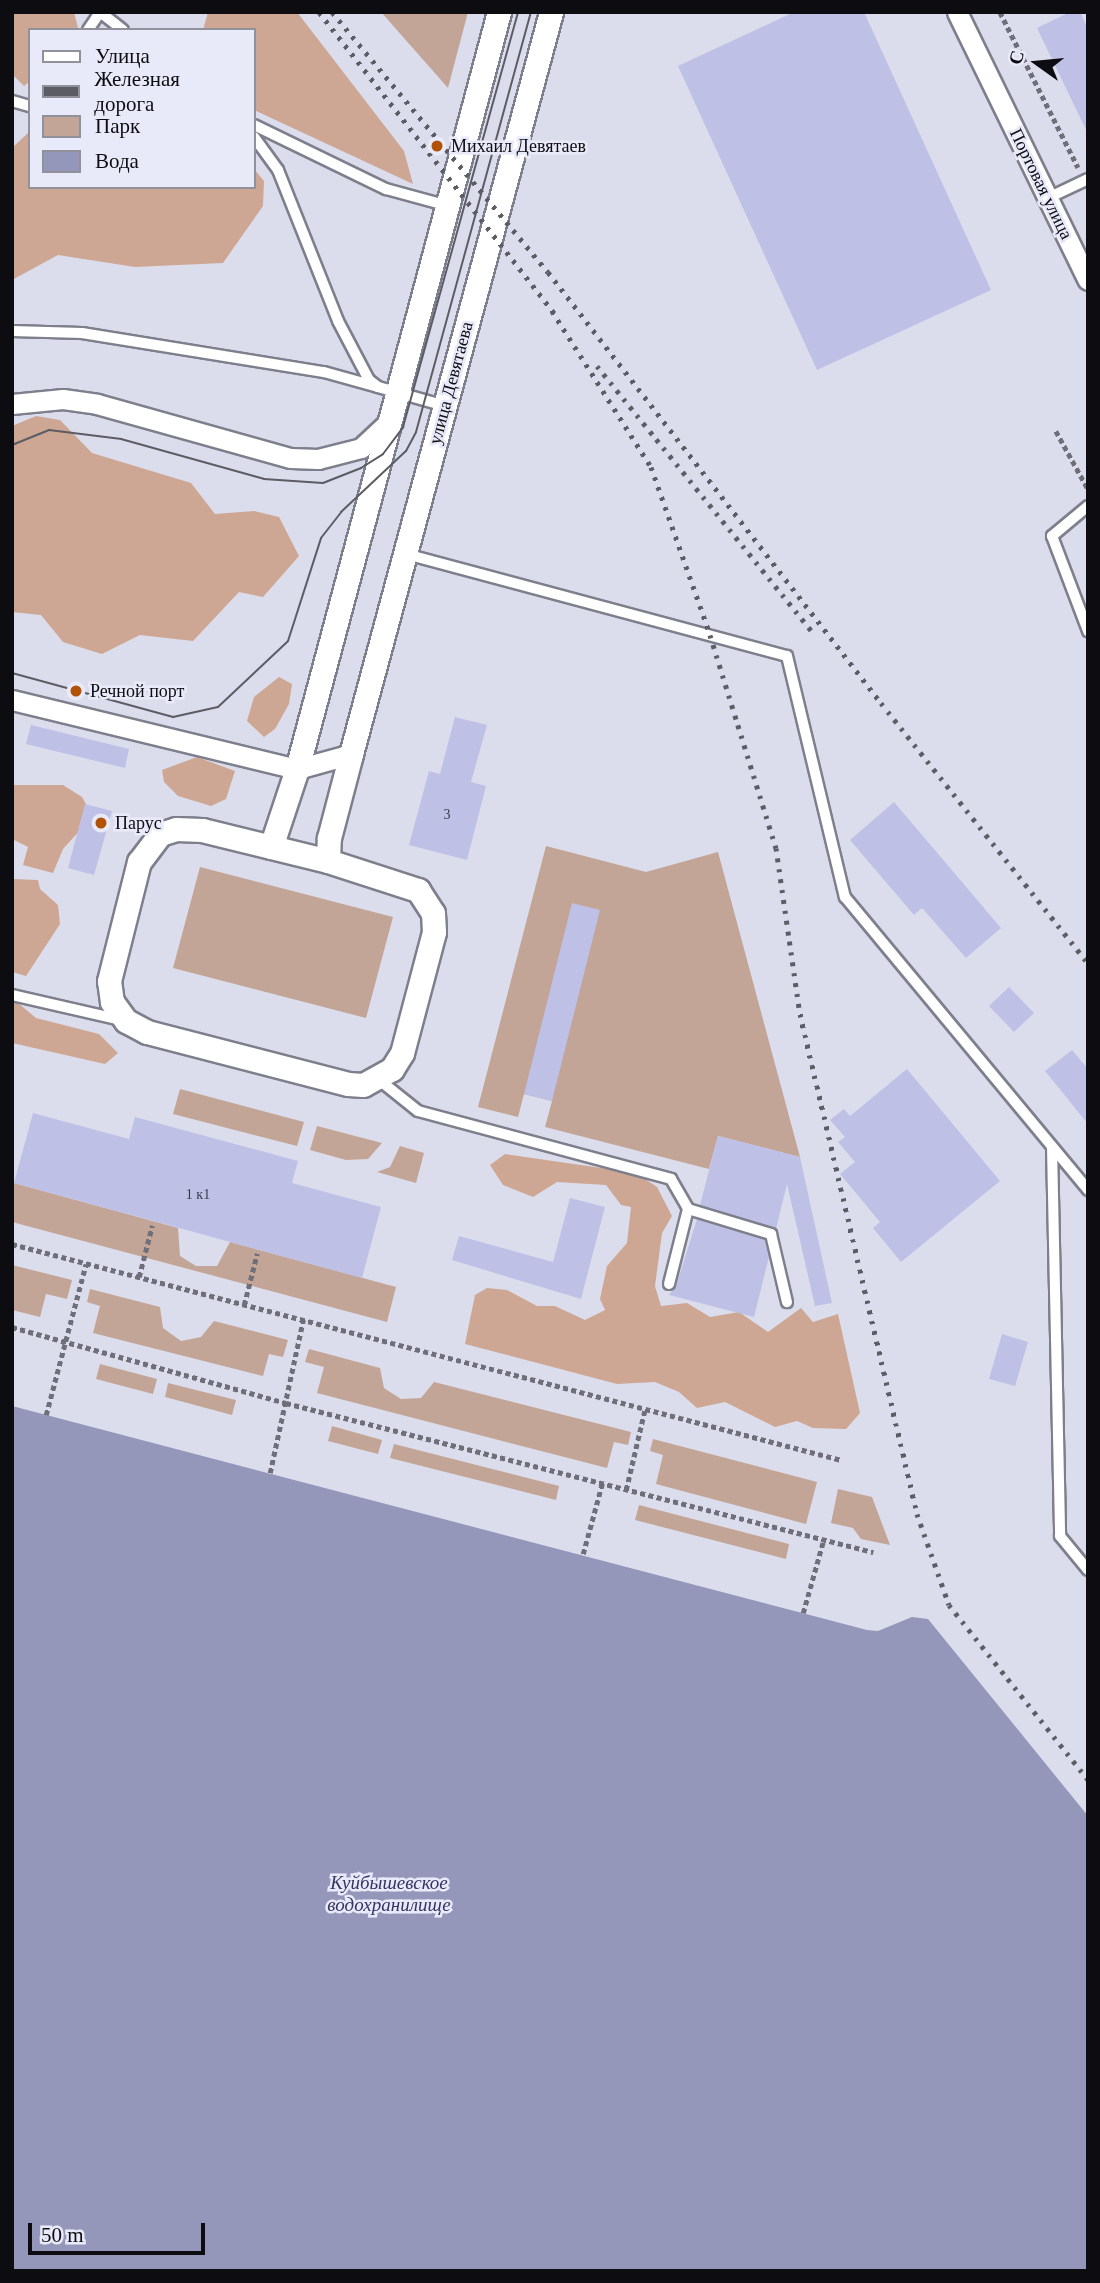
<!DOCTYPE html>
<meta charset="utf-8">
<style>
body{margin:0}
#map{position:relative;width:1100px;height:2283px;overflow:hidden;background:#dcddec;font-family:Georgia,serif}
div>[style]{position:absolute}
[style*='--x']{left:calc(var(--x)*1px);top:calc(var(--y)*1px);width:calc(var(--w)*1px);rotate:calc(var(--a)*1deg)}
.green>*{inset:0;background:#c2a596}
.forest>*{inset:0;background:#cda793}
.water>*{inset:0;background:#9496ba}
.building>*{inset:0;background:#bec0e6}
.path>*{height:4.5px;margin-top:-2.25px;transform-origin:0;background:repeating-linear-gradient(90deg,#6e6f79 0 5px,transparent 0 8.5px)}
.roads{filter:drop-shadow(2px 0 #7e7f8c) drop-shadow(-2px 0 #7e7f8c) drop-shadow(0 2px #7e7f8c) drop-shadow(0 -2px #7e7f8c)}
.service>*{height:10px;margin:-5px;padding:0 5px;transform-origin:5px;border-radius:5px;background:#fff}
.minor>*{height:19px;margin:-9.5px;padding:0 9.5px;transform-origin:9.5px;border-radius:9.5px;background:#fff}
.tertiary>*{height:23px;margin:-11.5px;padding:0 11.5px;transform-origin:11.5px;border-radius:11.5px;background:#fff}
.tram>*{height:2px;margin:-1px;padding:0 1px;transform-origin:1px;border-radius:1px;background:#5b5c64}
.rail>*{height:5px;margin-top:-2.5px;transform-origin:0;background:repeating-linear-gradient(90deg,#5b5c64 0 3.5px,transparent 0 10.5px)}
.dots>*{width:19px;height:19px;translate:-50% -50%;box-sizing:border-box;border:4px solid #e9eaf9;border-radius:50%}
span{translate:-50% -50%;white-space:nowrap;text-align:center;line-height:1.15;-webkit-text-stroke:5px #e9eaf9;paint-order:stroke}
.number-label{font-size:14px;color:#383946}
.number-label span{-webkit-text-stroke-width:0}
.poi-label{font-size:18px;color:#0c0c11}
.left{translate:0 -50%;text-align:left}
.street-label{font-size:18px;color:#0c0c11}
.water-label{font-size:19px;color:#343363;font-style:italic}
.frame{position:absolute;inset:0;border:14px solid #0c0c11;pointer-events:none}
.legend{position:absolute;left:28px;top:28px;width:228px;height:161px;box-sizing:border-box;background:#e9eaf9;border:2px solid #91919c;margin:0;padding:9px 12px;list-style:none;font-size:21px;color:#0c0c11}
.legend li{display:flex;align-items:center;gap:14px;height:35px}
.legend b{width:35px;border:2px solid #91919c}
.north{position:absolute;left:1002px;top:28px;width:70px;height:70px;-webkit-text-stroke:5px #e9eaf9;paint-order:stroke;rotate:285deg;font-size:19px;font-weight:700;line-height:28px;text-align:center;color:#0c0c11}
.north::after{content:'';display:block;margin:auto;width:24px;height:32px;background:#0c0c11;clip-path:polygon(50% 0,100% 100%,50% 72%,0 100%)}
.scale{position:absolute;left:28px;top:2223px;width:177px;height:32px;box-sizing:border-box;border:4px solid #0c0c11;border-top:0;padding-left:9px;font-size:21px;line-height:24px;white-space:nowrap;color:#0c0c11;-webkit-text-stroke:5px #e9eaf9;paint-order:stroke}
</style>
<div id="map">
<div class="green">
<i style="clip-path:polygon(381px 12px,468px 12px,448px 88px)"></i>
<i style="clip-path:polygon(546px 846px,646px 872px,718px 852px,800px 1157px,718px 1136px,709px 1169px,545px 1127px,552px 1101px,524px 1094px,518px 1117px,478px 1107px)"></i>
<i style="clip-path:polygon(200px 867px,393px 917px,366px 1018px,173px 968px)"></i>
<i style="clip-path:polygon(180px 1089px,304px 1122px,297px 1146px,173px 1114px)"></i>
<i style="clip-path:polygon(317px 1126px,382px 1143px,368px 1159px,346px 1160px,310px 1150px)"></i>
<i style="clip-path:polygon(400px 1146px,424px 1153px,416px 1183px,377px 1172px,390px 1167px)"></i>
<i style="clip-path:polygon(14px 1183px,178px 1228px,180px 1256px,196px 1266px,217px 1266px,230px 1242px,396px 1287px,387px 1322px,12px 1222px)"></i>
<i style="clip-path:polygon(12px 1265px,72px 1280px,67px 1299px,46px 1294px,40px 1317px,12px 1310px)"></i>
<i style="clip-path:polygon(90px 1289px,160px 1307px,163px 1328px,181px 1341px,201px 1337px,214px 1321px,288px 1340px,283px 1357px,269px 1354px,263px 1376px,93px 1333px,100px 1306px,87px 1302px)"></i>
<i style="clip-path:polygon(309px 1349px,380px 1368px,384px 1388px,401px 1399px,421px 1398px,434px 1382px,631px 1432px,628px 1445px,614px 1442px,607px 1468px,317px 1393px,324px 1367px,305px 1362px)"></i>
<i style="clip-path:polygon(100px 1364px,157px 1379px,153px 1394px,96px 1379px)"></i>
<i style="clip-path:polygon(168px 1383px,236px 1400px,232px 1415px,165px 1397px)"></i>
<i style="clip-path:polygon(332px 1426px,382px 1440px,378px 1454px,328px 1441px)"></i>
<i style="clip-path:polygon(653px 1439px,817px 1482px,806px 1524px,656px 1484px,663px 1455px,650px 1451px)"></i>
<i style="clip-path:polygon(394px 1444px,559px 1486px,556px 1500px,390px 1458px)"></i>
<i style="clip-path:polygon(838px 1489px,872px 1497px,890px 1545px,861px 1539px,853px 1528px,831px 1523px)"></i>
<i style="clip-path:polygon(639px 1505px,789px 1544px,786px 1559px,635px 1520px)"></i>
</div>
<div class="forest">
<i style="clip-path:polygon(12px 12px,74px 12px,78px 28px,30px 30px,30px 81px,24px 86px,12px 74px)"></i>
<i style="clip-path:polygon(208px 12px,297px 12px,404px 151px,413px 184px,254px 110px,254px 30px,203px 30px)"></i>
<i style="clip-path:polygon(30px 131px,30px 187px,254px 187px,254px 169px,264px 181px,263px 206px,223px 263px,135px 267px,58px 255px,12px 280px,12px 148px)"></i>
<i style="clip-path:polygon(36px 416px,60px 420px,92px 453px,191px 483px,215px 514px,254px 511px,279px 517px,299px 556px,263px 597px,239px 592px,193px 641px,140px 635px,102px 654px,63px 642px,41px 615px,12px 612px,12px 426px)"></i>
<i style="clip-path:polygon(279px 677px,292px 684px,289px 704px,275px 729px,264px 737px,247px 721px,254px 697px)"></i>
<i style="clip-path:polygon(197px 757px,235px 771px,226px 799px,211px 806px,178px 796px,164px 782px,162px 770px)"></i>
<i style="clip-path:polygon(12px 785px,63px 785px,82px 797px,93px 816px,63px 849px,53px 873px,23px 865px,28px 847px,12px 839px)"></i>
<i style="clip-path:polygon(12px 879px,38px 880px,40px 889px,58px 905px,60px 924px,26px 976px,12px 972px)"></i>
<i style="clip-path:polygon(12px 998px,36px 1018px,99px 1034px,118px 1053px,105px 1064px,12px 1043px)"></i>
<i style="clip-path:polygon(505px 1154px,636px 1173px,657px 1187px,672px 1216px,662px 1233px,655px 1286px,661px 1306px,687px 1303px,710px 1317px,739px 1312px,768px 1332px,801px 1308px,813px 1322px,838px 1314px,860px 1413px,846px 1429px,813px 1428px,797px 1421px,775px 1427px,725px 1402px,697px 1408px,679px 1392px,655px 1382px,617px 1384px,465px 1344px,475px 1295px,487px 1288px,507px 1290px,537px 1306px,555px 1306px,585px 1320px,605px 1310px,600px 1299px,607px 1266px,627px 1243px,631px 1207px,621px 1205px,606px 1185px,557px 1182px,533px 1197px,503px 1185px,490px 1165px)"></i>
</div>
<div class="water">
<i style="clip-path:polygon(12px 1406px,867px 1630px,878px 1631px,912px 1617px,928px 1619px,1088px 1816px,1088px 2271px,12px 2271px)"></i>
</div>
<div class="building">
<i style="clip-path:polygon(794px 12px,864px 12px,991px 290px,817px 370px,678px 66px)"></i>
<i style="clip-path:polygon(1070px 12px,1080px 12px,1088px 29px,1088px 134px,1037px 28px)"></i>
<i style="clip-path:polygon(455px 717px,487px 725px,471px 782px,486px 786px,467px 860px,409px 845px,429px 771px,440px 774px)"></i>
<i style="clip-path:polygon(31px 725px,129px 749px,125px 768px,26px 744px)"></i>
<i style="clip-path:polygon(894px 802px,1001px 928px,966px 958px,922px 908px,914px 915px,850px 840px)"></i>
<i style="clip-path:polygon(85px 804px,112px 811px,94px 875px,68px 868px)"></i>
<i style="clip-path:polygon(572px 903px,600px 910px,552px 1101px,524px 1094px)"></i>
<i style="clip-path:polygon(1009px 987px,1034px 1013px,1014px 1032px,989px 1006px)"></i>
<i style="clip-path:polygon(1072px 1050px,1088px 1069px,1088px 1124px,1045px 1071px)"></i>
<i style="clip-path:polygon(907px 1069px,1000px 1181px,901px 1262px,873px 1228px,880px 1222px,840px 1174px,855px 1162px,838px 1142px,845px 1137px,830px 1120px,844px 1109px,850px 1116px)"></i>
<i style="clip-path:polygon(33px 1113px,129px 1139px,135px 1117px,298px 1161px,292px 1183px,381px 1207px,362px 1278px,14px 1183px)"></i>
<i style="clip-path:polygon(718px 1136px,800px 1157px,832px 1303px,815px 1306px,787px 1184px,776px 1229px,700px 1205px)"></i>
<i style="clip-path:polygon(570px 1198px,605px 1207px,581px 1299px,452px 1260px,459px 1236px,553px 1262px)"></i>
<i style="clip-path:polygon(697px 1219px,765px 1240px,769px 1257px,754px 1317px,669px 1295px,676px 1286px)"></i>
<i style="clip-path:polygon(1002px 1334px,1028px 1342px,1015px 1386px,989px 1379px)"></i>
</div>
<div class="path">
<i style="--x:1000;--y:12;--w:174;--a:63.3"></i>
<i style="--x:1056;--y:431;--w:66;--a:61.1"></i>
<i style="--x:12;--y:1244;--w:857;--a:14.6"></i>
<i style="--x:139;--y:1277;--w:53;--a:-75.7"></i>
<i style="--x:244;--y:1305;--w:53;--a:-75.7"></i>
<i style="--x:12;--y:1327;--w:284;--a:15.5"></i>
<i style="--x:286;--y:1403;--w:606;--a:14.24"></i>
<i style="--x:46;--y:1415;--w:156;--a:-75.2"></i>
<i style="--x:270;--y:1473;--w:157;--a:-77.8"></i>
<i style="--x:626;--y:1490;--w:83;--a:-76.8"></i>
<i style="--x:583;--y:1554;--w:73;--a:-74.8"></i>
<i style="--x:803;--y:1613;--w:74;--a:-74.3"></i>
</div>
<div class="roads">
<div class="service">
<i style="--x:100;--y:12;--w:29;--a:38"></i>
<i style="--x:88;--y:30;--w:22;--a:-56"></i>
<i style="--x:12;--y:101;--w:19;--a:16"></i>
<i style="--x:254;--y:125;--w:147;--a:25.9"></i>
<i style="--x:386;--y:189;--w:61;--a:15.2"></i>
<i style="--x:254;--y:137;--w:41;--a:54"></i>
<i style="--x:278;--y:170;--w:162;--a:68.3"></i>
<i style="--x:338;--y:321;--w:67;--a:62.3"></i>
<i style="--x:369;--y:380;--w:11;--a:38"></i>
<i style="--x:378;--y:387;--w:70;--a:15.8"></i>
<i style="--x:1048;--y:198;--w:44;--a:-25.4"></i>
<i style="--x:12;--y:331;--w:70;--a:1.6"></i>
<i style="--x:82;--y:333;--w:245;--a:9.2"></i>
<i style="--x:324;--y:372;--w:56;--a:15.5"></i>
<i style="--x:1088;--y:506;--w:47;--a:140.2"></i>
<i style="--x:1052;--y:536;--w:102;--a:69.2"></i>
<i style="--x:406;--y:554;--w:394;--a:15"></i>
<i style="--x:787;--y:656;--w:248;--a:76.5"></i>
<i style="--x:845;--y:897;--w:381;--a:50.3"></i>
<i style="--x:12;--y:995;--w:112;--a:12.9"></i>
<i style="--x:378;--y:1079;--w:51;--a:38.7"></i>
<i style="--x:418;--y:1111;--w:262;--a:15"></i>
<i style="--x:671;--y:1179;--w:34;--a:60"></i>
<i style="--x:688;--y:1209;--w:87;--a:16.8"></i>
<i style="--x:771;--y:1234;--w:70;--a:76.8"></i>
<i style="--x:1052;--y:1147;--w:389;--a:88.8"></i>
<i style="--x:1060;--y:1536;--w:44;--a:50.5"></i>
<i style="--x:669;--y:1284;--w:77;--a:-75.8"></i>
</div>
<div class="minor">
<i style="--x:957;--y:12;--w:298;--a:64"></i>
<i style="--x:12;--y:404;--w:51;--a:-5.6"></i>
<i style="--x:63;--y:399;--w:34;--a:8"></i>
<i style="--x:97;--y:404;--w:201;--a:15.6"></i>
<i style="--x:291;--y:458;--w:27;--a:2"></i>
<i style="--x:318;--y:459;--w:44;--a:-14.3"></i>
<i style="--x:361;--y:448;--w:37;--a:-43"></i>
<i style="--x:12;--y:700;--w:293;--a:13.6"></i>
<i style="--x:297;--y:769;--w:56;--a:-15.5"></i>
</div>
<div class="tertiary">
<i style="--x:176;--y:829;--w:26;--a:2"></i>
<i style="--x:202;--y:830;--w:130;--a:13.8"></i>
<i style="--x:328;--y:861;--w:95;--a:17.9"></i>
<i style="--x:418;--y:890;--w:27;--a:57"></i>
<i style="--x:433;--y:913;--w:19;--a:87"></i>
<i style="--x:434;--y:932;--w:125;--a:104.8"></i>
<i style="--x:402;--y:1053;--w:19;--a:122"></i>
<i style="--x:392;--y:1069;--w:33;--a:151"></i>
<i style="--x:363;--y:1085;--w:15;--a:-176"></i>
<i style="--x:348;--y:1084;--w:208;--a:-165.5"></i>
<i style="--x:147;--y:1032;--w:24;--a:-152"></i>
<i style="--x:126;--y:1021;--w:24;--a:-126"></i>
<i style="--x:112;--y:1002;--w:21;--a:-98"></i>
<i style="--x:109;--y:981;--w:123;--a:-75.9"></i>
<i style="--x:139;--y:862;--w:35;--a:-53"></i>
<i style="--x:160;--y:834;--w:17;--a:-17"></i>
<i style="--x:271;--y:847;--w:82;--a:-71.6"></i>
<i style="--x:297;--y:769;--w:783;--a:-75.06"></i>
<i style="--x:328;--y:861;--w:23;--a:-88"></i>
<i style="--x:329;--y:838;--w:87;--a:-75.3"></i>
<i style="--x:351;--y:754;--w:768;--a:-74.91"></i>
</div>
</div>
<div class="tram">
<i style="--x:12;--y:445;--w:40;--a:-22"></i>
<i style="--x:49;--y:430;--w:73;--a:7.1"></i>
<i style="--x:121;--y:439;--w:148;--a:15.6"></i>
<i style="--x:264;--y:479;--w:59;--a:3.9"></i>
<i style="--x:323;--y:483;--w:41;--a:-21.5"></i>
<i style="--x:361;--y:468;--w:26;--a:-32"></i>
<i style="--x:383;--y:454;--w:34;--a:-53"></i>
<i style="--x:403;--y:427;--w:431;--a:-74.5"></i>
<i style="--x:12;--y:673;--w:167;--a:15.3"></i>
<i style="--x:173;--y:717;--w:46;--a:-12.5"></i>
<i style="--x:218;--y:707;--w:96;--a:-43.3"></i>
<i style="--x:288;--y:641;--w:108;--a:-72.2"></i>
<i style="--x:321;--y:538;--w:33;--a:-52"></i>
<i style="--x:341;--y:512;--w:89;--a:-43.2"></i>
<i style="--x:406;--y:451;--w:21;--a:-62"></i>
<i style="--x:416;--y:432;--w:435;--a:-74.7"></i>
</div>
<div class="rail">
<i style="--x:319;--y:12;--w:387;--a:52"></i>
<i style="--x:332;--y:12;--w:338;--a:50.3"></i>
<i style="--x:548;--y:272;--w:545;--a:52.31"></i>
<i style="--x:881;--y:703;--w:332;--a:51.5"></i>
<i style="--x:552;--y:311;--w:185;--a:57.6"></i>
<i style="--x:651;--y:467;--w:178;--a:70.6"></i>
<i style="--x:710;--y:635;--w:223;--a:72.8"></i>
<i style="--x:776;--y:848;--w:168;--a:81.8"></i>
<i style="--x:800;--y:1014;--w:514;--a:76.83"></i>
<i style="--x:917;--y:1514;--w:96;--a:70.6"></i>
<i style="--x:949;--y:1605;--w:223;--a:51.5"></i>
<i style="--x:597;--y:366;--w:346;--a:51"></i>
</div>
<div class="dots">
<i style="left:437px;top:146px;background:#b25207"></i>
<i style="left:76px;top:691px;background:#b25207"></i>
<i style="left:101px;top:823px;background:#b25207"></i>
</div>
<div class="number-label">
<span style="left:447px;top:815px">3</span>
<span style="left:198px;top:1195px">1 к1</span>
</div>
<div class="poi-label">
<span class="left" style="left:451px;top:146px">Михаил Девятаев</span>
<span class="left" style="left:90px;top:691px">Речной порт</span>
<span class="left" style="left:115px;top:823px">Парус</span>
</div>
<div class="street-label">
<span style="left:1041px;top:184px;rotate:64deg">Портовая улица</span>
<span style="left:451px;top:383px;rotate:-75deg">улица Девятаева</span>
</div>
<div class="water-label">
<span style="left:389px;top:1894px">Куйбышевское<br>водохранилище</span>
</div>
<div class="frame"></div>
<ul class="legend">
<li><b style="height:9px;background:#fff"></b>Улица</li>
<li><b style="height:9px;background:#5b5c64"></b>Железная дорога</li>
<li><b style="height:19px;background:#c2a596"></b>Парк</li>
<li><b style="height:19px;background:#9496ba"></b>Вода</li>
</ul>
<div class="north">С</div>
<div class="scale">50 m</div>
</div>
